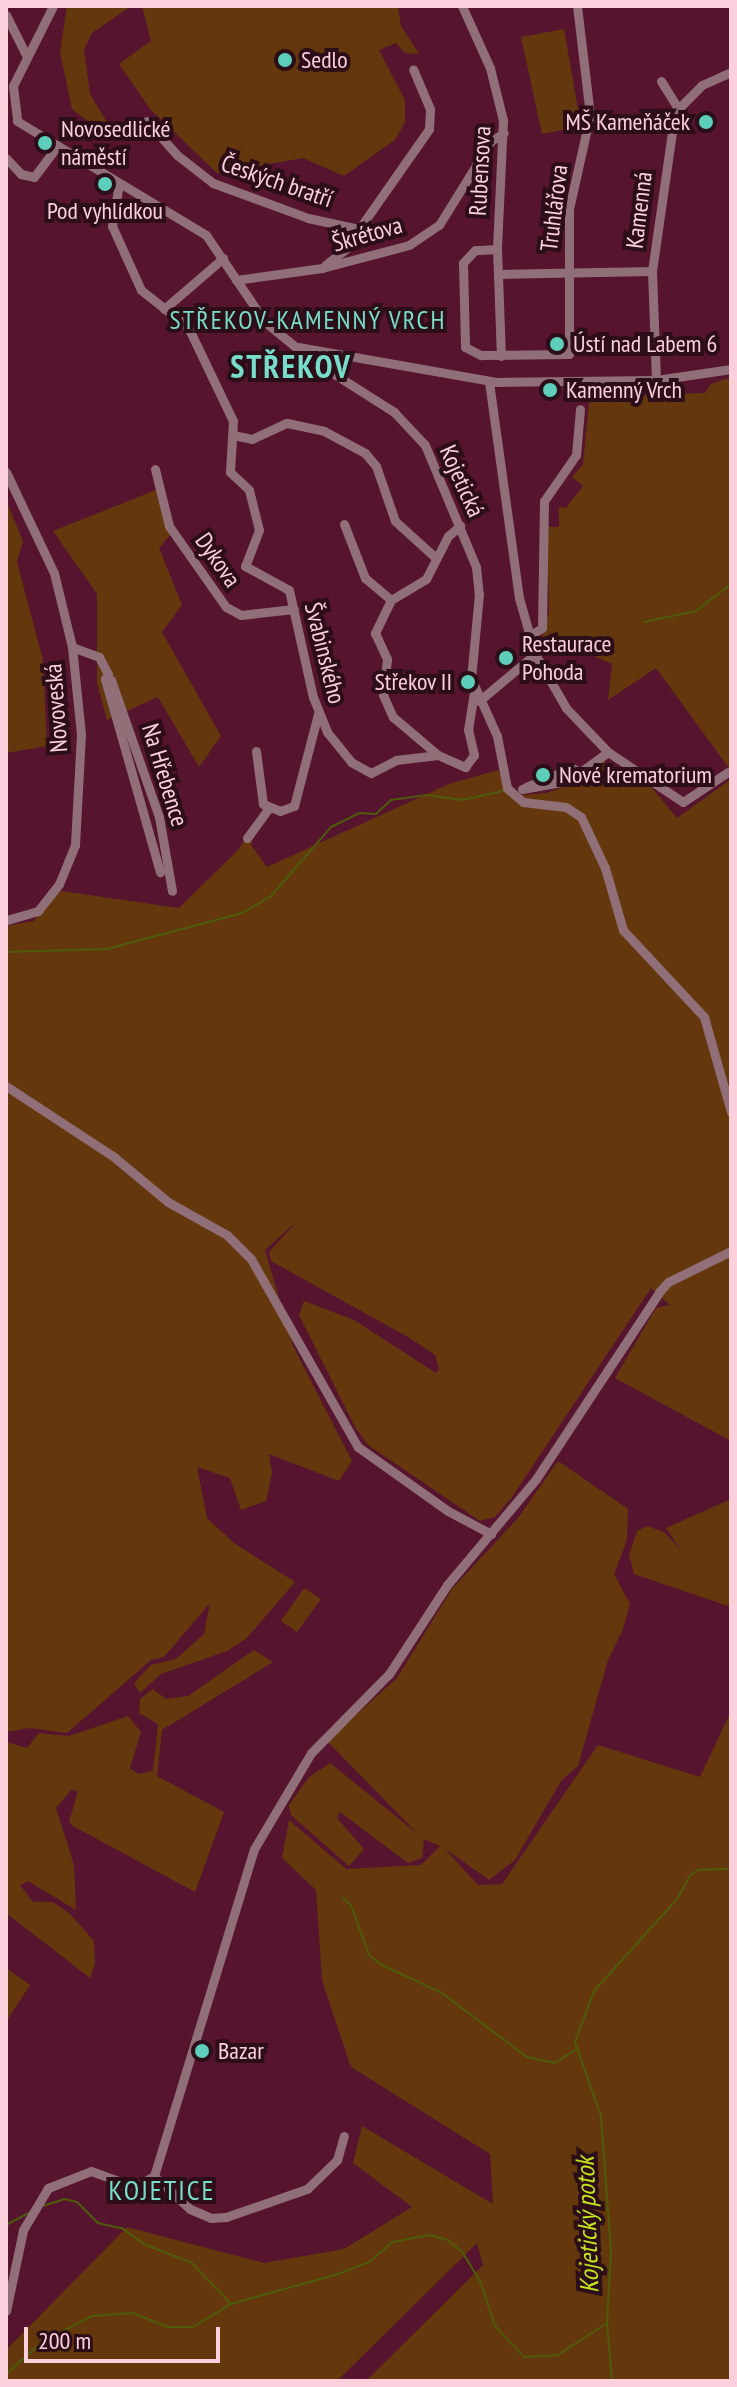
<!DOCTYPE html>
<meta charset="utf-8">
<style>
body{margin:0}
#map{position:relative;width:737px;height:2387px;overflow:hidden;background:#56142f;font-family:"PT Sans Narrow",sans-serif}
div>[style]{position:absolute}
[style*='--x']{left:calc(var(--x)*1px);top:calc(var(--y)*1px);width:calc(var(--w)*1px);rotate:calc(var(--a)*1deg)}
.green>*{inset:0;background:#64380c}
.stream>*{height:2px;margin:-1px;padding:0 1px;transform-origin:1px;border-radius:1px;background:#4e5c09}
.minor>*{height:9px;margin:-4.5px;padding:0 4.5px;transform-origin:4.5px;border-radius:4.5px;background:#916f78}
.dots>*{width:22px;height:22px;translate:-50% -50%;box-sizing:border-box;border:4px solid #2b0e18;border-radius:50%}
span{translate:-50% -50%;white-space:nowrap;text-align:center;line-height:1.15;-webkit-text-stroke:8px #2b0e18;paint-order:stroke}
.poi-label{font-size:24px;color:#fbd0dc}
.left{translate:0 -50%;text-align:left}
.right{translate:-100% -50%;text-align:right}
.street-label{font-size:24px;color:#fbd0dc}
.neighbourhood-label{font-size:26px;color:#77dcc9;letter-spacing:2px}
.water-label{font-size:26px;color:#c4e51e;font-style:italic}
.quarter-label{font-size:28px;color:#77dcc9;letter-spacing:2px}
.district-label{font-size:32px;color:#77dcc9;font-weight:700;letter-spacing:2px}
.frame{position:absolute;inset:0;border:8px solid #fbd0dc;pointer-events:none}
.scale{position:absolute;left:24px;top:2327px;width:196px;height:36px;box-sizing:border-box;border:4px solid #fbd0dc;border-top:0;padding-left:10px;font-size:24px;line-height:28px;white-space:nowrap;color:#fbd0dc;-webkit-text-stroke:6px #2b0e18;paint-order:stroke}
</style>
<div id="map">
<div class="green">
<i style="clip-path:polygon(67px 6px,131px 6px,92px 33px,84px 49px,90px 94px,114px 134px,110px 138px,72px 109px,60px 52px)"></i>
<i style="clip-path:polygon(142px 6px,398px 6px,401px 26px,419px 54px,405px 53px,396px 43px,379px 50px,405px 100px,405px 122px,395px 140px,344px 176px,303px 158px,217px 173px,151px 110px,119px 64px,151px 41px)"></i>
<i style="clip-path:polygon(564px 29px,581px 126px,542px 134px,521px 37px)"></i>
<i style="clip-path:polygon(731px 377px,731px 771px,656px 668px,608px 700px,612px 664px,589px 654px,559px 652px,541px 641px,549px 611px,547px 527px,559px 527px,559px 507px,566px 508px,583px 486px,572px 477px,583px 464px,589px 403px,604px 396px,705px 393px,711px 384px)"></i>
<i style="clip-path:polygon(161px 488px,172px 533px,159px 548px,182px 605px,162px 632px,221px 736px,199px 767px,158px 697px,107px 720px,97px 683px,97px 594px,53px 531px)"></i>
<i style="clip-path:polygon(6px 500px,23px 541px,17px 562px,43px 660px,47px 746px,6px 753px)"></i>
<i style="clip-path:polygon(603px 761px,647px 782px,677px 818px,731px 779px,731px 1441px,615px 1378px,656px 1308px,670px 1305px,651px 1288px,512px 1497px,495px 1517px,480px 1521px,368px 1445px,356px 1429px,299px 1315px,304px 1301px,354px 1320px,436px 1373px,439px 1369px,435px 1355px,408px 1337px,271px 1261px,269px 1252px,298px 1220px,265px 1250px,293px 1346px,352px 1461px,339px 1481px,269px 1454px,272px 1473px,266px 1501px,241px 1510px,230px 1478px,197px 1467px,207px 1518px,234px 1543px,295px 1582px,247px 1638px,227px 1651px,161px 1674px,140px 1693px,134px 1683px,151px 1665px,176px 1659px,204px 1634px,210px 1603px,164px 1657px,151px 1660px,67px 1733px,29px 1728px,6px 1732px,6px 926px,34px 921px,54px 890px,179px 908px,239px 849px,259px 816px,251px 845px,267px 867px,449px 784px,498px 770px,510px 796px,546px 793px,577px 782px)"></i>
<i style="clip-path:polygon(558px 1461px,628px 1509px,627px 1540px,614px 1574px,630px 1604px,623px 1629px,608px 1660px,578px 1766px,561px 1781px,515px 1860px,489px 1880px,444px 1848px,478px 1885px,502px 1884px,598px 1745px,700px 1777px,731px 1711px,731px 2381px,366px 2381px,483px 2265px,477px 2243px,337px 2381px,6px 2381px,7px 2349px,127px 2227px,264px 2263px,344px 2249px,412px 2207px,353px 2163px,362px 2126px,493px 2204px,490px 2154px,351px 2067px,322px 1980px,316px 1890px,282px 1858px,289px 1820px,346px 1869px,421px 1865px,440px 1846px,424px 1839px,422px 1858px,408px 1863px,340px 1812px,337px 1818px,364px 1849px,349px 1866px,291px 1815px,289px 1805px,309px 1777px,330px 1763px,419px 1835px,327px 1741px,397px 1678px,452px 1589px,518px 1518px)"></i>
<i style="clip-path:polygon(731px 1499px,731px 1607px,634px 1574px,629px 1555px,637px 1531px,647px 1526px,664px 1532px,680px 1549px,666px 1528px)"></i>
<i style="clip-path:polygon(304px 1588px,321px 1599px,297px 1632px,281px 1621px)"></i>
<i style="clip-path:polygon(254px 1650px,273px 1662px,162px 1730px,157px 1776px,224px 1812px,195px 1892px,73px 1826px,69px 1822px,78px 1791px,71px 1790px,56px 1808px,74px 1865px,76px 1910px,28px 1881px,20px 1885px,33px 1902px,53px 1902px,70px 1914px,94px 1941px,95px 1964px,90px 1978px,6px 1913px,6px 1742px,27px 1748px,39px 1733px,69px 1736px,128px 1716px,141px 1732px,130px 1768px,138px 1774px,153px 1771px,158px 1724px,139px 1713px,140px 1699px,153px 1689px,166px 1699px,188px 1696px)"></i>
<i style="clip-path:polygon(6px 1968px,30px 1985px,6px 2022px)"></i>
</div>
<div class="stream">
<i style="--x:644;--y:622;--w:53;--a:-11.9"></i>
<i style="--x:696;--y:611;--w:44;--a:-37.6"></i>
<i style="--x:6;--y:952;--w:101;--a:-1.7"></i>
<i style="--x:107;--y:949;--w:140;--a:-14.9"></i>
<i style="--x:242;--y:913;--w:34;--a:-30"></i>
<i style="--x:271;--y:896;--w:91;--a:-49"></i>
<i style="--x:331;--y:827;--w:32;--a:-26"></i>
<i style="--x:360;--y:813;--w:16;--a:4"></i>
<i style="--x:376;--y:814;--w:21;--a:-43"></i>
<i style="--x:391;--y:800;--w:35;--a:-8"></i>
<i style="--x:426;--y:795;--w:36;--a:8"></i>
<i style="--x:462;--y:800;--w:42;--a:-12.4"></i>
<i style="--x:343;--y:1898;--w:11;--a:41"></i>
<i style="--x:351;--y:1905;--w:53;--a:70.2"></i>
<i style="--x:369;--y:1955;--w:16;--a:38"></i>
<i style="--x:382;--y:1965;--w:66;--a:25"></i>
<i style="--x:442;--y:1993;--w:106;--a:37"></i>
<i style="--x:527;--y:2057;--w:29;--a:12"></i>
<i style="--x:555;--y:2063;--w:24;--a:-33"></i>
<i style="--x:43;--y:2206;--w:22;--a:-18"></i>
<i style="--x:64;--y:2199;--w:13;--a:13"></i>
<i style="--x:77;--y:2202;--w:30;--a:45"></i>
<i style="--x:98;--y:2223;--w:26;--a:13"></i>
<i style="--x:123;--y:2229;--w:28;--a:35"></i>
<i style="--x:146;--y:2245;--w:49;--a:21.4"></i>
<i style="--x:192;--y:2263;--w:57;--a:46.4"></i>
<i style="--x:6;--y:2225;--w:27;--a:-28"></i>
<i style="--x:607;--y:2323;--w:58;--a:85.1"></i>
<i style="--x:6;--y:2374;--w:48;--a:-41.6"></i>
<i style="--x:42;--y:2342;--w:56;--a:-27.5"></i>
<i style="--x:92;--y:2316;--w:41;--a:-4.2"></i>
<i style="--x:133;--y:2313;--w:38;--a:22"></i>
<i style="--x:168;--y:2327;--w:25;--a:0"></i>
<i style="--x:193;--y:2327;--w:44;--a:-31.2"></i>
<i style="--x:231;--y:2304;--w:111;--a:-15.7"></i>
<i style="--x:338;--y:2274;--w:33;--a:-21"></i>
<i style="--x:369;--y:2262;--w:31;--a:-40"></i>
<i style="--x:393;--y:2242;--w:38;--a:-11"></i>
<i style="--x:430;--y:2235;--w:19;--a:16"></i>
<i style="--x:448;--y:2240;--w:20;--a:41"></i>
<i style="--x:463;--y:2253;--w:33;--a:59"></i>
<i style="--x:480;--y:2281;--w:47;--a:71.6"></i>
<i style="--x:495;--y:2326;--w:42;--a:46.9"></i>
<i style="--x:524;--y:2357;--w:34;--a:-3"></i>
<i style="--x:558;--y:2355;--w:59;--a:-33.1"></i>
<i style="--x:607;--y:2323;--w:71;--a:-86.8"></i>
<i style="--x:611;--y:2252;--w:136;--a:-94.2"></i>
<i style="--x:601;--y:2116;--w:78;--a:-109.4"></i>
<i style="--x:575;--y:2042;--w:54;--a:-69.6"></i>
<i style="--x:594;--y:1991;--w:124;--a:-47.9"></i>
<i style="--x:677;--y:1899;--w:26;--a:-61"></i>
<i style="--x:690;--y:1876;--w:10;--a:-37"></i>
<i style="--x:698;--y:1870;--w:33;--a:-2"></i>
</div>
<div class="minor">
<i style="--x:53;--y:6;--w:89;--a:116.6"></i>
<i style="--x:13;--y:86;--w:35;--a:83"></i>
<i style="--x:17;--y:121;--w:221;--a:31.1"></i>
<i style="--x:206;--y:235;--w:105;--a:55.9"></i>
<i style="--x:265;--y:322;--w:57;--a:39.3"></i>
<i style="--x:309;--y:358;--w:101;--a:32.4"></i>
<i style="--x:394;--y:412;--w:45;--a:46.8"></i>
<i style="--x:425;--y:445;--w:132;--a:67.3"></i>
<i style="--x:476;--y:567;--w:27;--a:84"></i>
<i style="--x:479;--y:594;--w:84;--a:95.4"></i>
<i style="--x:471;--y:678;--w:64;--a:65.9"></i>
<i style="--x:497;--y:736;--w:53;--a:79.1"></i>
<i style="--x:507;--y:788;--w:21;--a:41"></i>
<i style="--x:523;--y:802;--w:43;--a:6.6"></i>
<i style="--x:566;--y:807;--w:18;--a:34"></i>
<i style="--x:581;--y:817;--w:56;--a:64.8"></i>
<i style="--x:605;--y:868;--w:65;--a:73.8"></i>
<i style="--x:623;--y:930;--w:119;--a:47"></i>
<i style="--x:704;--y:1017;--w:99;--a:74.1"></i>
<i style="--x:462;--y:6;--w:68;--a:65.7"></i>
<i style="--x:490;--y:68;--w:54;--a:76"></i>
<i style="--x:503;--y:120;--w:128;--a:92.7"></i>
<i style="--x:497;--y:248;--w:108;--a:87.9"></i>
<i style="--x:6;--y:15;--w:47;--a:63.4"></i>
<i style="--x:661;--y:81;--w:31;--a:58"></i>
<i style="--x:147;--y:121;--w:45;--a:48.6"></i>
<i style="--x:177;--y:155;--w:46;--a:37.9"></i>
<i style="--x:213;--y:183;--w:101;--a:20.2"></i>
<i style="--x:308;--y:218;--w:52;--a:12.2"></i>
<i style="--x:359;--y:229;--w:12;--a:104"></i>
<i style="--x:356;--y:241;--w:39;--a:142"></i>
<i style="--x:6;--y:158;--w:22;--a:47"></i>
<i style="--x:21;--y:174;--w:13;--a:13"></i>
<i style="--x:34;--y:177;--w:39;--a:-53"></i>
<i style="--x:119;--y:183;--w:44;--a:99.2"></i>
<i style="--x:112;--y:226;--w:70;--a:65.6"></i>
<i style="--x:141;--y:290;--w:60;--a:38.2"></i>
<i style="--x:188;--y:327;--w:104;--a:64.4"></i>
<i style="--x:233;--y:421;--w:51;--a:93.4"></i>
<i style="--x:230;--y:472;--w:26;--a:43"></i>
<i style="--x:249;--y:490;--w:41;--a:76"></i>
<i style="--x:259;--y:530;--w:39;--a:111"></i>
<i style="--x:245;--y:566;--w:50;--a:28.6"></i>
<i style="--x:289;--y:590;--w:110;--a:77.4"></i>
<i style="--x:313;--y:697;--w:38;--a:68"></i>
<i style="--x:327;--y:732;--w:38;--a:51"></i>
<i style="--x:351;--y:762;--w:23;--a:29"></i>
<i style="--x:371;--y:773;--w:28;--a:-27"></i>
<i style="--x:396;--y:760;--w:42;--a:-6.8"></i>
<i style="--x:359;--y:229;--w:122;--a:-55"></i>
<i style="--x:429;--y:129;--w:20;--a:-87"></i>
<i style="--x:430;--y:109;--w:43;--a:-113"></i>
<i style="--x:497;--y:249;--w:22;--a:177"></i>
<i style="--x:475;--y:250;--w:18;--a:133"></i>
<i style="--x:463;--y:263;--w:84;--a:88.6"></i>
<i style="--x:465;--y:347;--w:18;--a:27"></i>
<i style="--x:481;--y:355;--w:88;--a:-0.7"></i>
<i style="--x:569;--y:354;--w:145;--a:-90"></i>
<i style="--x:569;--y:209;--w:96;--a:-77.4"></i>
<i style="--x:590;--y:115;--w:110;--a:-96.8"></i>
<i style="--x:499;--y:274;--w:153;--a:-1.1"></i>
<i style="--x:236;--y:280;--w:87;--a:-7.9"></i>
<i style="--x:322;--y:268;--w:90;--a:-14.8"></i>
<i style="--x:409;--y:245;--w:36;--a:-34"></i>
<i style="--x:439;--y:225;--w:99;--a:-58.2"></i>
<i style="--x:491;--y:141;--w:15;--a:-32"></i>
<i style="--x:164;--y:309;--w:78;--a:-40.8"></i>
<i style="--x:298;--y:347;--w:201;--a:10"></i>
<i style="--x:496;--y:382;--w:160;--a:-0.7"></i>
<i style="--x:656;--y:380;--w:76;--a:-8.3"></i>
<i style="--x:656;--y:380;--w:109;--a:-92.1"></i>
<i style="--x:652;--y:271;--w:161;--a:-81.8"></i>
<i style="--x:675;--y:112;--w:38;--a:-45"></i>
<i style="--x:702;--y:85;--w:32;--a:-24"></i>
<i style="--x:233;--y:435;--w:19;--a:12"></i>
<i style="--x:252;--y:439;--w:38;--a:-25"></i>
<i style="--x:287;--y:423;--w:38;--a:12"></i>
<i style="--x:324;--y:431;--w:47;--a:28.2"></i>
<i style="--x:365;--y:453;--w:17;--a:50"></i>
<i style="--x:376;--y:466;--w:58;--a:70.9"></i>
<i style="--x:395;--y:521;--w:55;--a:42.1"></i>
<i style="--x:155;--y:469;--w:59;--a:76.2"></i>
<i style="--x:169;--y:526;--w:99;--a:54.9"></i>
<i style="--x:226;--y:607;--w:17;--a:28"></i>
<i style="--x:241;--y:615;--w:53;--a:-6.5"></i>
<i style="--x:6;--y:472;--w:112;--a:64.6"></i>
<i style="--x:54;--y:573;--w:76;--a:76.3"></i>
<i style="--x:72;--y:647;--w:87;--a:84.1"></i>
<i style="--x:81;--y:734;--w:111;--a:93.1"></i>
<i style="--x:75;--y:845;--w:42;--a:112.3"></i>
<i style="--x:59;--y:884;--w:34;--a:128"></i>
<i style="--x:38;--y:911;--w:33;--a:164"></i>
<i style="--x:344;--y:524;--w:58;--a:68.7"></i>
<i style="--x:365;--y:578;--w:34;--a:40"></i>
<i style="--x:391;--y:600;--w:37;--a:116"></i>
<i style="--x:375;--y:633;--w:29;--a:65"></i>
<i style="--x:387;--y:659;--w:36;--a:96"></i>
<i style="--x:383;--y:695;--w:24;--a:66"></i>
<i style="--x:393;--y:717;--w:59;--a:40.2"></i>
<i style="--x:438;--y:755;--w:30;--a:24"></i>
<i style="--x:465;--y:767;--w:15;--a:-53"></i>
<i style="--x:474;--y:755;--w:26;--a:-103"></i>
<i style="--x:468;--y:730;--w:36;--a:-81"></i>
<i style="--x:391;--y:600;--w:41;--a:-31"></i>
<i style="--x:426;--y:579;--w:48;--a:-62.9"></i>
<i style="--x:448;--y:536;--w:16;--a:-40"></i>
<i style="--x:529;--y:636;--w:15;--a:-32"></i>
<i style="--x:542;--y:628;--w:127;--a:-89.1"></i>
<i style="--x:544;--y:501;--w:56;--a:-55.2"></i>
<i style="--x:576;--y:455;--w:46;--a:-85"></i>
<i style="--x:72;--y:647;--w:29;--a:20"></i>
<i style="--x:99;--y:657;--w:19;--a:62"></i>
<i style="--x:108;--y:674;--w:6;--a:121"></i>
<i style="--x:105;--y:679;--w:201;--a:74.1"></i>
<i style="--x:535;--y:654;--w:62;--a:60.1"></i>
<i style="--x:566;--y:708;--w:61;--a:46.3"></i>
<i style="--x:608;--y:752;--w:90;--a:33.7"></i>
<i style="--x:683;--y:802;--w:54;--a:-33.7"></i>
<i style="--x:111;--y:680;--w:145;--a:70.7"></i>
<i style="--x:159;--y:817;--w:75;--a:80"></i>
<i style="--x:479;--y:701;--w:73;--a:-40"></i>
<i style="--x:535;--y:654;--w:58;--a:-105.9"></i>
<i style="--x:519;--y:598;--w:219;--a:-97.9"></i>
<i style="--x:256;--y:751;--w:53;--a:82.5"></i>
<i style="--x:263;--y:804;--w:18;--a:22"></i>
<i style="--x:280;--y:811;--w:15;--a:-20"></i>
<i style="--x:294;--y:806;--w:95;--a:-75.4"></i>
<i style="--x:526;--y:787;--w:50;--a:-22.4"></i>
<i style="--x:572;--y:768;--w:11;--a:27"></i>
<i style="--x:522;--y:789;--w:47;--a:-9.9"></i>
<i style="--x:568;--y:781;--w:49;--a:-35.9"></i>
<i style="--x:247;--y:838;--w:36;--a:-54"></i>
<i style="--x:6;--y:1086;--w:129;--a:33.3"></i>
<i style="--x:114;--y:1157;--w:70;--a:39.8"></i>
<i style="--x:168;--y:1202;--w:68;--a:29.2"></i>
<i style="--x:227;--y:1235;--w:34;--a:45"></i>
<i style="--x:251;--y:1259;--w:216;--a:60.4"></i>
<i style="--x:358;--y:1447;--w:110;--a:35.4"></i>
<i style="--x:448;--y:1511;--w:49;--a:28.1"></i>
<i style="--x:154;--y:2176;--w:49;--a:42.5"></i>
<i style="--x:190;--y:2209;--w:23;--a:23"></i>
<i style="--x:211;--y:2218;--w:15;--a:-4"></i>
<i style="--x:226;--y:2217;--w:86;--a:-19.1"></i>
<i style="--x:307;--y:2189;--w:42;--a:-44"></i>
<i style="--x:337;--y:2160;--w:25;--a:-74"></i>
<i style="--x:6;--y:2311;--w:83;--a:-78.1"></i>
<i style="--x:23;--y:2230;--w:49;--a:-59.2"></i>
<i style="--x:48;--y:2188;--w:46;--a:-21.6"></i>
<i style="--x:91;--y:2171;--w:47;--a:20"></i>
<i style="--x:135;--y:2187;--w:22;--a:-30"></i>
<i style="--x:154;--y:2176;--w:342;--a:-73"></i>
<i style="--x:254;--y:1849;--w:112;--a:-59.3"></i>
<i style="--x:311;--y:1753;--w:111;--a:-45.4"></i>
<i style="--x:389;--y:1674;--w:106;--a:-56.9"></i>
<i style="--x:447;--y:1585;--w:138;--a:-50"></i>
<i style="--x:536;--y:1479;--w:225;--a:-56.6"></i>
<i style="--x:660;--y:1291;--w:12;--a:-48"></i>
<i style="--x:668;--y:1282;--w:70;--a:-26.2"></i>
</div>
<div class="dots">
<i style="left:285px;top:60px;background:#5dceb9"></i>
<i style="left:706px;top:122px;background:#5dceb9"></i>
<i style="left:45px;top:143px;background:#5dceb9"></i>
<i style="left:105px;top:184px;background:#5dceb9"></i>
<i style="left:557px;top:344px;background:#5dceb9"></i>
<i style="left:550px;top:390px;background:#5dceb9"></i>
<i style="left:506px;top:658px;background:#5dceb9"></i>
<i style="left:468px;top:682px;background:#5dceb9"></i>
<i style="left:543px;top:775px;background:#5dceb9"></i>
<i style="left:202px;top:2051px;background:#5dceb9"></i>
</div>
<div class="poi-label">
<span class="left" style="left:301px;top:60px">Sedlo</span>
<span class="right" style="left:690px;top:122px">MŠ Kameňáček</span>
<span class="left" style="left:61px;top:143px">Novosedlické<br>náměstí</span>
<span style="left:105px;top:211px">Pod vyhlídkou</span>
<span class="left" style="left:573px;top:344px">Ústí nad Labem 6</span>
<span class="left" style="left:566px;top:390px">Kamenný Vrch</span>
<span class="left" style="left:522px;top:658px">Restaurace<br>Pohoda</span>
<span class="right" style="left:452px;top:682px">Střekov II</span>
<span class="left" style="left:559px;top:775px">Nové krematorium</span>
<span class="left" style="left:218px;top:2051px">Bazar</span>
</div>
<div class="street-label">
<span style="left:480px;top:171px;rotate:-87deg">Rubensova</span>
<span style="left:277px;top:181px;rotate:19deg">Českých bratří</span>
<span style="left:554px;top:208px;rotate:-83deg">Truhlářova</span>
<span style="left:639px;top:210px;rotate:-83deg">Kamenná</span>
<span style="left:367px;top:234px;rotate:-16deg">Škrétova</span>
<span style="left:462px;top:481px;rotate:66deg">Kojetická</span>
<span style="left:218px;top:560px;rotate:55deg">Dykova</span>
<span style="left:325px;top:653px;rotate:76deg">Švabinského</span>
<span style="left:56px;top:708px;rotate:-94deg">Novoveská</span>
<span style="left:165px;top:775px;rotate:73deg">Na Hřebence</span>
</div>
<div class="neighbourhood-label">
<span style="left:308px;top:320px">STŘEKOV-KAMENNÝ VRCH</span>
</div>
<div class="water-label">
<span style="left:587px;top:2225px;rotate:-92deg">Kojetický potok</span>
</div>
<div class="quarter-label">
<span style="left:162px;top:2190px">KOJETICE</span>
</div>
<div class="district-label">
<span style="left:291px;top:366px">STŘEKOV</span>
</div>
<div class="frame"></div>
<div class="scale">200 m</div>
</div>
